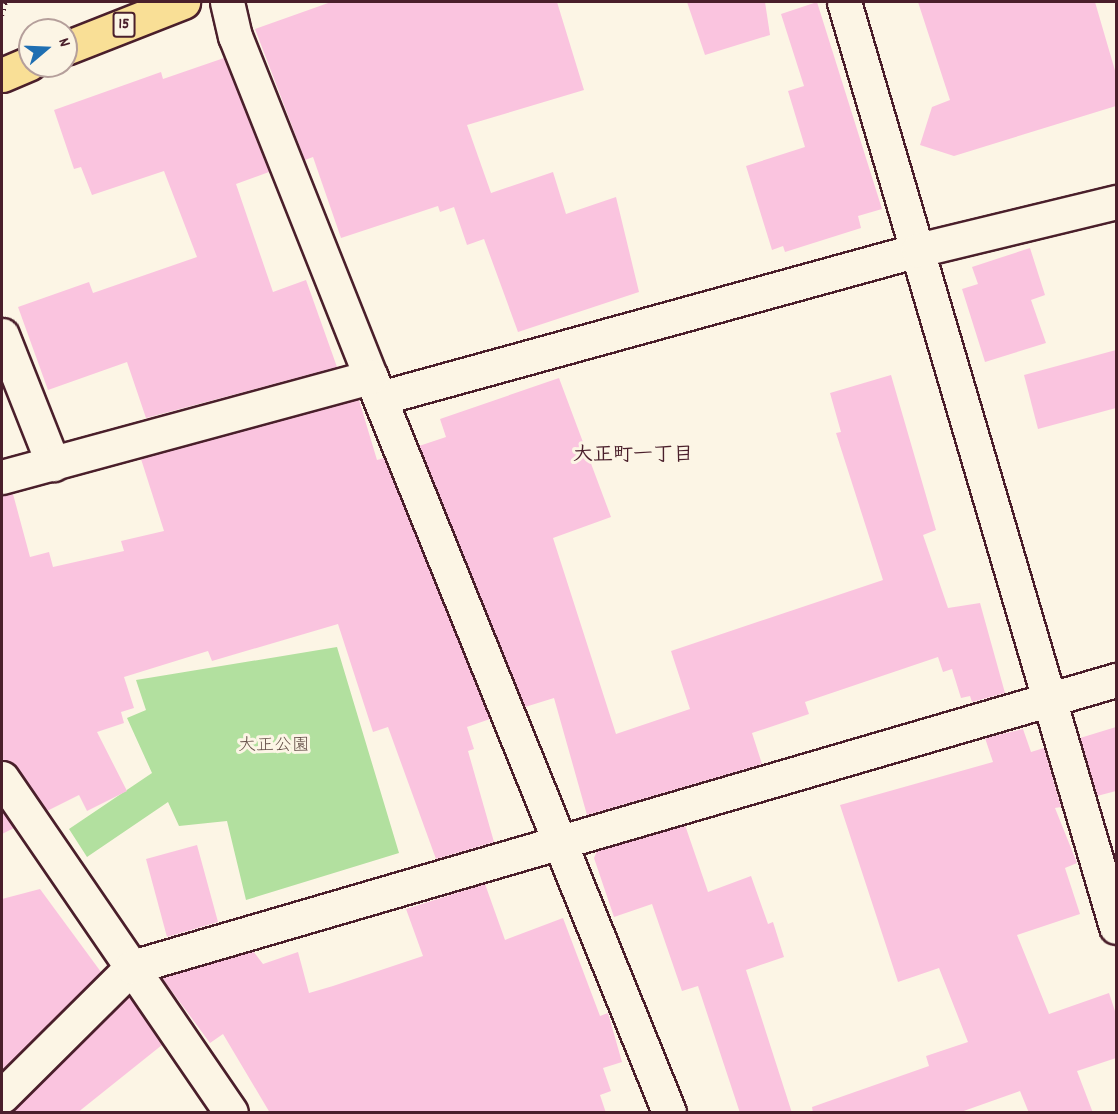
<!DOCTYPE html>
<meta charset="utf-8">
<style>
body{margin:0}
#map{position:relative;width:1118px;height:1114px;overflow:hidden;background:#fcf5e5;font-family:Dekko,"Klee One",sans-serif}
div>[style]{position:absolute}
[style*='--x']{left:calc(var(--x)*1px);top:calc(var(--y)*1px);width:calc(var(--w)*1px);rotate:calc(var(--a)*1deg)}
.green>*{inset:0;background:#b2e09f}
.building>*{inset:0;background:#fac4df}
.path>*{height:4px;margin-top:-2px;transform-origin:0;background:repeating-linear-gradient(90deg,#4a1f2b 0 1.5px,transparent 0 6px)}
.roads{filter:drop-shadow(2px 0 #4a1f2b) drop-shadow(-2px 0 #4a1f2b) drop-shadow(0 2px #4a1f2b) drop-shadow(0 -2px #4a1f2b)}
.minor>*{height:33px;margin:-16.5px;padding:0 16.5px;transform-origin:16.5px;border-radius:16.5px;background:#fcf5e5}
.primary>*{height:33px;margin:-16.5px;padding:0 16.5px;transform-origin:16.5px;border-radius:16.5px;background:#f9df96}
span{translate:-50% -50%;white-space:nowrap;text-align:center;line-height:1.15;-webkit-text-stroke:6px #fcf5e5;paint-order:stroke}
.shield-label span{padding:2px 4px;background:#fcf5e5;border:2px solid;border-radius:4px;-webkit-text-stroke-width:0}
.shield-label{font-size:16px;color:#4a1f2b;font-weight:700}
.park-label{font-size:18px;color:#644f48}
.neighbourhood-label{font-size:20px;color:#4a1f2b;font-weight:700}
.frame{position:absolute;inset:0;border:3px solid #4a1f2b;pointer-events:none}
.north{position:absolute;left:18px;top:18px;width:60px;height:60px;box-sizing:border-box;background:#fcf5e5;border:2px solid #b59f9b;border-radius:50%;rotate:71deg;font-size:16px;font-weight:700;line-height:24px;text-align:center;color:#4a1f2b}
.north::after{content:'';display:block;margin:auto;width:21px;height:27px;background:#1f6fb2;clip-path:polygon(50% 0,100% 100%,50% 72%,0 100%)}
</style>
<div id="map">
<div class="green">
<i style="clip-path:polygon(337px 647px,399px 853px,246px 900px,227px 821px,179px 826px,168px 802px,87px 857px,69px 829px,152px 773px,127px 718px,146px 710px,136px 680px)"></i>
</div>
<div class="building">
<i style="clip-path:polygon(331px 2px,557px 2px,584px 90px,467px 125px,491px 193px,553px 172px,566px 214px,616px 197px,639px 292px,518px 332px,484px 239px,467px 245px,454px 207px,440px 212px,438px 206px,341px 238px,313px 157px,305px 160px,255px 29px)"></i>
<i style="clip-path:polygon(687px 2px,765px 2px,770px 35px,705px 55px)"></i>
<i style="clip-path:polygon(817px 2px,882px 209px,858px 216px,861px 228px,785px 252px,783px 246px,772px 250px,746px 166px,805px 147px,788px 91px,804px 86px,781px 14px)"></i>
<i style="clip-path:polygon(918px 2px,1095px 2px,1116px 74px,1116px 106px,954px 156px,920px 145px,932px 107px,950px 100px)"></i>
<i style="clip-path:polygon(224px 58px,269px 172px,236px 184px,273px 292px,306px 280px,337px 367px,146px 418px,127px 362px,48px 390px,18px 307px,89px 282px,93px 293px,197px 257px,164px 171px,92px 195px,81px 167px,74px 169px,54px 110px,161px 72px,163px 79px)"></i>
<i style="clip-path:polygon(1030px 248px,1045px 295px,1031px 300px,1046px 343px,985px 362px,962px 289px,978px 284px,972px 267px)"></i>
<i style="clip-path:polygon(1116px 350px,1116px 408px,1038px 429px,1024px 375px)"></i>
<i style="clip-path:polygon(891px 375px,936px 530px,923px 535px,948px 608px,980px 603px,1005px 693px,972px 702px,970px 696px,961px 698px,952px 669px,943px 672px,938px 657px,805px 702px,809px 714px,752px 733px,762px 764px,587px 815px,554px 698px,525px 707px,419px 446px,446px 437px,440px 419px,559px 378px,611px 517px,553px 538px,616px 734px,690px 709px,671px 651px,883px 580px,836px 433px,841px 432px,830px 393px)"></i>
<i style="clip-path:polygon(359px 400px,377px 460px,384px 458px,490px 719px,467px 727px,474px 749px,468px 751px,494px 842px,436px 859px,388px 727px,373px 732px,338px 624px,212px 661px,208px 651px,124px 677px,134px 708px,121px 712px,124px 723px,97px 732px,127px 791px,87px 811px,79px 795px,47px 811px,17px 767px,2px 759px,2px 495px,13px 494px,30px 557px,49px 552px,53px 567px,124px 551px,121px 541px,164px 531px,141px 459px)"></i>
<i style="clip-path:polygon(1116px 727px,1116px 791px,1097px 796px,1080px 738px)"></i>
<i style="clip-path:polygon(1023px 729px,1031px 752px,1044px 748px,1061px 807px,1055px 808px,1077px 863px,1065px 868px,1080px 914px,1017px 935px,1049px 1014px,1109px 993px,1116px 1014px,1116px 1058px,1077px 1071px,1093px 1113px,1029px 1113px,1020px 1091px,958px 1113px,813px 1113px,812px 1107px,929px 1066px,926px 1056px,968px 1042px,939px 968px,898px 982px,840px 805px,993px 762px,985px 738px)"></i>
<i style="clip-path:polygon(2px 810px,14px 828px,2px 834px)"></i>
<i style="clip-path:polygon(685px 825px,708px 892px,751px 876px,768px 924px,773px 922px,784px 957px,746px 970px,792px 1113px,740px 1113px,698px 986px,682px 991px,652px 904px,614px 917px,594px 858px,597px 851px)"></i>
<i style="clip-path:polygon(197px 845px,218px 922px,167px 937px,146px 859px)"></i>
<i style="clip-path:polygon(485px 884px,505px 940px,563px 918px,600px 1016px,608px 1013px,622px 1062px,603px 1068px,611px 1091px,600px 1095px,606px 1113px,270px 1113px,223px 1034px,210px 1043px,162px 978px,253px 951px,263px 964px,298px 952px,309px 993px,333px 986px,423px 956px,406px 909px)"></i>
<i style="clip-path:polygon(40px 889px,101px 972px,2px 1070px,2px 899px)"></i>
<i style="clip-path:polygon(129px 996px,162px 1045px,77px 1113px,10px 1113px)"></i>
</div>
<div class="path">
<i style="--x:2;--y:16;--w:15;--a:-74"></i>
</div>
<div class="roads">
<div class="minor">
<i style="--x:227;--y:2;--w:35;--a:77"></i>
<i style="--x:235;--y:36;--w:367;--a:68.3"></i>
<i style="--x:371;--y:377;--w:793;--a:67.93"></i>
<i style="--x:844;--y:2;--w:964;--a:73.61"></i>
<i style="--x:2;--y:335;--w:139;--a:68.4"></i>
<i style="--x:380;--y:398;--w:558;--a:-15.38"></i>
<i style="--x:918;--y:250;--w:204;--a:-13.6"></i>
<i style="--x:2;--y:477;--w:382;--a:-15.2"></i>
<i style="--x:2;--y:778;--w:405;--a:55.6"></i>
<i style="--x:2;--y:1096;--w:183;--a:-44.8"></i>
<i style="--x:132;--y:967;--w:1025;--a:-16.26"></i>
</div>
<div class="primary">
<i style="--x:66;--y:48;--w:126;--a:-21.5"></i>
<i style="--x:2;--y:75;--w:30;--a:-23"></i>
</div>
</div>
<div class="shield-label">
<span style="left:124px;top:25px">15</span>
</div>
<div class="park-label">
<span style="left:274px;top:747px">大正公園</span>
</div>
<div class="neighbourhood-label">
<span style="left:633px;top:456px">大正町一丁目</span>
</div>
<div class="frame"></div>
<div class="north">N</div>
</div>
